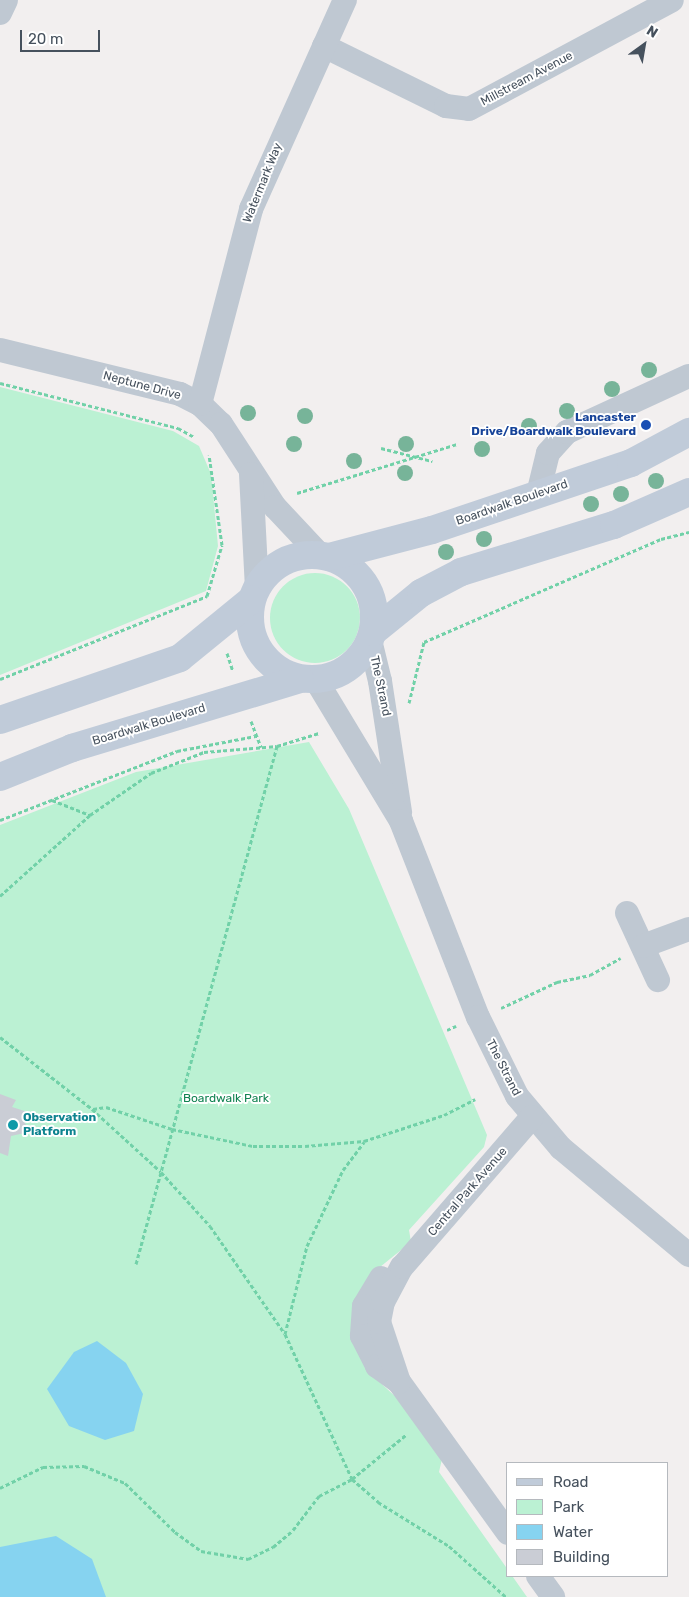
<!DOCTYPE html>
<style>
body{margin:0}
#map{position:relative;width:689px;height:1597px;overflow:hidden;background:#f2efef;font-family:Rubik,sans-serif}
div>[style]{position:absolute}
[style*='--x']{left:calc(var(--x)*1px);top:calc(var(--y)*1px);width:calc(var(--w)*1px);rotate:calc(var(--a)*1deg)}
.green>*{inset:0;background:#bbf1d3}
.round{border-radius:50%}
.water>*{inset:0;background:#86d3f0}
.building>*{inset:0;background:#cacdd5}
.path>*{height:3px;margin-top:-1.5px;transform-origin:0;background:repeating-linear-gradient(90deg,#71d1a8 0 4px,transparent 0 6.5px)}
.street>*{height:24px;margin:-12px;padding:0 12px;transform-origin:12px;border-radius:12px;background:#bfc8d2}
.secondary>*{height:28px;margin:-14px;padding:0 14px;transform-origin:14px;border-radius:14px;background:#c0cbd9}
.secondary>.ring{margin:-14px;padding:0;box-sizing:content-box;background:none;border:28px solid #c0cbd9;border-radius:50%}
.trees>*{width:16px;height:16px;margin:-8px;border-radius:50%;background:#77b499}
.dots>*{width:14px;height:14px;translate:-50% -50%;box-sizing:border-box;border:2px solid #fff;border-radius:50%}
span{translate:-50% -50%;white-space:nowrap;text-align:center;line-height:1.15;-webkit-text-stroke:4px #fff;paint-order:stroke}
.street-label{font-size:12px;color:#46515d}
.transit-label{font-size:12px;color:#164399;font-weight:700}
.right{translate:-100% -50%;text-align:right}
.park-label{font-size:12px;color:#128352}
.culture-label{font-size:12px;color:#0d838f;font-weight:700}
.left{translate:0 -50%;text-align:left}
.legend{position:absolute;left:506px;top:1462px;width:162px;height:115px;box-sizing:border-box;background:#fff;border:1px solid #b5b9be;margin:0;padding:6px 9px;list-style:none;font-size:15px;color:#46515d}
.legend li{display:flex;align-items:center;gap:10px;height:25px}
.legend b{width:25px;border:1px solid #b5b9be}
.north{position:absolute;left:619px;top:20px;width:50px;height:50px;-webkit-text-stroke:4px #fff;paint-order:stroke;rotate:32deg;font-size:14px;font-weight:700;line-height:20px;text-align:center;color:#46515d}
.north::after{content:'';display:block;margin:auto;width:18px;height:22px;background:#46515d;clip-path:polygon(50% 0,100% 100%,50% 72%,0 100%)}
.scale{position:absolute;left:20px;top:30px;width:80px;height:22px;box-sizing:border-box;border:2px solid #46515d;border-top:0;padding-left:6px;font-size:15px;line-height:18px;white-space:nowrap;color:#46515d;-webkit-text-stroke:4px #fff;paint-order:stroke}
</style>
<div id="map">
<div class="green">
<i style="clip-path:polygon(0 387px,173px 431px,199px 446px,211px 474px,218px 546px,206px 591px,0 675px)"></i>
<i class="round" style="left:270px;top:573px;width:90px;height:90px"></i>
<i style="clip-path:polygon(309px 742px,349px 809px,487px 1135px,484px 1147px,409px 1230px,411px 1242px,380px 1267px,371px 1374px,399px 1400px,442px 1459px,439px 1472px,527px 1597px,0 1597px,0 825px,136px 772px)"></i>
</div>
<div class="water">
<i style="clip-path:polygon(97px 1341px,126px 1363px,143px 1394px,134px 1431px,105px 1440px,69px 1426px,47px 1389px,74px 1352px)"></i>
<i style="clip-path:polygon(56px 1536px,92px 1559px,106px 1597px,0 1597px,0 1547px)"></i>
</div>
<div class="building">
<i style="clip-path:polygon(0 1094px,16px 1100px,12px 1107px,34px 1114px,23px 1118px,29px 1132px,11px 1136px,8px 1156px,0 1153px)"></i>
</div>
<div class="path">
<i style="--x:0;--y:383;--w:184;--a:14.2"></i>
<i style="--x:178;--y:428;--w:18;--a:29"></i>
<i style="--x:381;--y:448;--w:53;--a:14.3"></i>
<i style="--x:297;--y:493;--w:167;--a:-17"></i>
<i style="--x:227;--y:653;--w:19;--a:72"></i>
<i style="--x:0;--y:679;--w:223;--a:-21.8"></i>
<i style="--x:207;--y:596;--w:53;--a:-73.6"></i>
<i style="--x:222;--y:545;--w:91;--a:-98.2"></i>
<i style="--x:409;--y:703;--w:63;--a:-76.2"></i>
<i style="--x:424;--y:642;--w:258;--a:-23.5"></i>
<i style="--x:661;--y:539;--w:29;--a:-14"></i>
<i style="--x:251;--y:721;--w:28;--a:69"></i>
<i style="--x:52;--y:800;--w:41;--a:21.5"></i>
<i style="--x:0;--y:820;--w:190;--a:-21.3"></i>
<i style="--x:177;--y:751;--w:80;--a:-10.8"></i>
<i style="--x:0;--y:896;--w:121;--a:-42"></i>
<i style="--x:90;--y:815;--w:74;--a:-34.5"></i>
<i style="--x:151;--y:773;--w:57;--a:-21.6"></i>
<i style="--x:204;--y:752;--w:73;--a:-4.7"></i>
<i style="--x:277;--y:746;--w:44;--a:-17.2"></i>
<i style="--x:501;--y:1008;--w:62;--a:-24.9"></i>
<i style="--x:557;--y:982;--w:34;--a:-12"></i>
<i style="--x:590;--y:975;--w:35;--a:-29"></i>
<i style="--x:447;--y:1030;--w:10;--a:-24"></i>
<i style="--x:0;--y:1037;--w:117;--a:38"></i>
<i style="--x:92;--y:1109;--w:93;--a:42.4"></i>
<i style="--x:161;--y:1172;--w:73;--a:47.8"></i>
<i style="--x:210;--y:1226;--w:131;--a:55.2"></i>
<i style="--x:285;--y:1334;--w:160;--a:65.2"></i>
<i style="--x:352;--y:1479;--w:35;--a:41"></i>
<i style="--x:378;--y:1502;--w:84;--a:31.8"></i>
<i style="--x:449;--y:1546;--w:76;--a:41.8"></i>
<i style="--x:93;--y:1109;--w:13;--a:-9"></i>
<i style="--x:106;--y:1107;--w:70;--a:18.4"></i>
<i style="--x:172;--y:1129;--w:83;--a:11.9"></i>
<i style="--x:253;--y:1146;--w:52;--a:0"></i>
<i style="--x:305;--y:1146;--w:59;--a:-4.8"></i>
<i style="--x:364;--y:1141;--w:84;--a:-18"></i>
<i style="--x:444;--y:1115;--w:35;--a:-27"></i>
<i style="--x:136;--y:1264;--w:537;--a:-74.77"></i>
<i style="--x:285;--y:1334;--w:91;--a:-76"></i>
<i style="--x:307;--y:1246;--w:84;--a:-64.7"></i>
<i style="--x:343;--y:1170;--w:35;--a:-53"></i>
<i style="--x:0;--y:1488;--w:48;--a:-26"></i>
<i style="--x:43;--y:1467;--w:41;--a:-1.4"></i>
<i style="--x:84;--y:1466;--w:44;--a:22.5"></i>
<i style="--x:125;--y:1483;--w:70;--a:44.4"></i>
<i style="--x:175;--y:1532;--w:32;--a:36"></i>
<i style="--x:201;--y:1551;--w:48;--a:9.7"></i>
<i style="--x:248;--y:1559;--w:28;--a:-26"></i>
<i style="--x:273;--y:1547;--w:26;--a:-40"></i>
<i style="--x:293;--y:1530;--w:43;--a:-52.6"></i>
<i style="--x:319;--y:1496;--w:37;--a:-27"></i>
<i style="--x:352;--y:1479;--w:71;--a:-39.3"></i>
</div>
<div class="street">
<i style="--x:0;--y:13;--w:14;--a:-65"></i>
<i style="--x:324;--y:46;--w:136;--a:26.2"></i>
<i style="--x:446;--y:106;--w:23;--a:7"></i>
<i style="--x:469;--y:109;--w:230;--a:-28.2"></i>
<i style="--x:0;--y:350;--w:185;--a:13.7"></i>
<i style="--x:180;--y:394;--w:22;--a:27"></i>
<i style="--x:200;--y:404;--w:29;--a:44"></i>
<i style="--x:221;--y:424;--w:99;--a:57"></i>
<i style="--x:275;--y:507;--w:66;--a:46.8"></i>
<i style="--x:200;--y:404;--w:202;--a:-75.3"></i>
<i style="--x:251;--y:209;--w:229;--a:-65.8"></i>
<i style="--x:251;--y:474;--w:113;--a:87"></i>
<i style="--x:538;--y:494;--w:42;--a:-76.3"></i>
<i style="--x:548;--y:453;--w:28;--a:-48"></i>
<i style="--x:567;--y:432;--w:134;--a:-24.7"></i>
<i style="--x:370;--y:640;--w:42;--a:76.3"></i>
<i style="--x:380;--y:681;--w:133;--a:81.3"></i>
<i style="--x:316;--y:680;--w:165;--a:58.9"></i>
<i style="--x:401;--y:821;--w:211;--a:68.6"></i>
<i style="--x:478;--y:1017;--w:88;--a:63.7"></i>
<i style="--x:517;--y:1096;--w:68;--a:49.8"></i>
<i style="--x:561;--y:1148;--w:167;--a:39.9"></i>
<i style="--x:627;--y:913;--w:74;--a:65.2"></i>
<i style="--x:643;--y:946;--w:49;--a:-20.3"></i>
<i style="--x:381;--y:1278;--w:33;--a:121"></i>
<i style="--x:364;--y:1306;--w:30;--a:94"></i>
<i style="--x:362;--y:1336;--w:34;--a:63"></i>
<i style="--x:377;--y:1366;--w:24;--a:36"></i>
<i style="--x:508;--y:1533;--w:186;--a:-125.8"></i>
<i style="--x:399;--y:1382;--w:63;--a:-108.4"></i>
<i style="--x:379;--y:1322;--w:20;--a:-79"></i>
<i style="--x:383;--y:1302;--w:40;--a:-62"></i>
<i style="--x:402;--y:1267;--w:198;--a:-49.1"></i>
<i style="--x:538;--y:1576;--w:26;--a:54"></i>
</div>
<div class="secondary">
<i class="ring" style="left:250px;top:555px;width:96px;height:96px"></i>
<i style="--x:329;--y:557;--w:106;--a:-14.7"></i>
<i style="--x:432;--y:530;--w:210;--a:-18.6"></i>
<i style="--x:631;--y:463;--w:66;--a:-28.1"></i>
<i style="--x:373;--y:632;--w:62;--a:-39.1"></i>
<i style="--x:421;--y:593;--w:45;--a:-27.7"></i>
<i style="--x:461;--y:572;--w:160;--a:-17.1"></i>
<i style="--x:614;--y:525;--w:82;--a:-23.7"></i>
<i style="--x:0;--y:720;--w:190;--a:-19"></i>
<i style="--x:180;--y:658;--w:92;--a:-39.2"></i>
<i style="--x:0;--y:777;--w:78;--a:-21.9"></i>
<i style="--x:72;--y:748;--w:238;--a:-16.8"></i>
</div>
<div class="trees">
<i style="left:649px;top:370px"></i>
<i style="left:612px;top:389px"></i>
<i style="left:567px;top:411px"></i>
<i style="left:248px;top:413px"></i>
<i style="left:305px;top:416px"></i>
<i style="left:529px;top:426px"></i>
<i style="left:294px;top:444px"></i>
<i style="left:406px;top:444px"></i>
<i style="left:482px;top:449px"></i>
<i style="left:354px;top:461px"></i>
<i style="left:405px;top:473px"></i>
<i style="left:656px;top:481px"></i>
<i style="left:621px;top:494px"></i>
<i style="left:591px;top:504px"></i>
<i style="left:484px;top:539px"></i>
<i style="left:446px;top:552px"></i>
</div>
<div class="dots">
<i style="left:646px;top:425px;background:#1a4fb4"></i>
<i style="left:13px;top:1125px;background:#0f9aa8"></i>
</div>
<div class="street-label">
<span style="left:527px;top:79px;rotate:-28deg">Millstream Avenue</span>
<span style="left:263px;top:183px;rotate:-68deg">Watermark Way</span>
<span style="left:142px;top:386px;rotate:15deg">Neptune Drive</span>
<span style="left:512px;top:503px;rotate:-19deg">Boardwalk Boulevard</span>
<span style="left:380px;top:686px;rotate:78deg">The Strand</span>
<span style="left:149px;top:725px;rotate:-17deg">Boardwalk Boulevard</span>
<span style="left:503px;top:1068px;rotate:63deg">The Strand</span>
<span style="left:468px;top:1192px;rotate:-49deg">Central Park Avenue</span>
</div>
<div class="transit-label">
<span class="right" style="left:636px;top:425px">Lancaster<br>Drive/Boardwalk Boulevard</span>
</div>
<div class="park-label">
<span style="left:226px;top:1099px">Boardwalk Park</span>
</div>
<div class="culture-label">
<span class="left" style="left:23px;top:1125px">Observation<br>Platform</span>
</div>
<ul class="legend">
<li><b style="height:6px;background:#c0cbd9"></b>Road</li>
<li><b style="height:14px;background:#bbf1d3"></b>Park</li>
<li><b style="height:14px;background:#86d3f0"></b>Water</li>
<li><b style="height:14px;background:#cacdd5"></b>Building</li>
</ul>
<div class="north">N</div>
<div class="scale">20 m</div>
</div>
